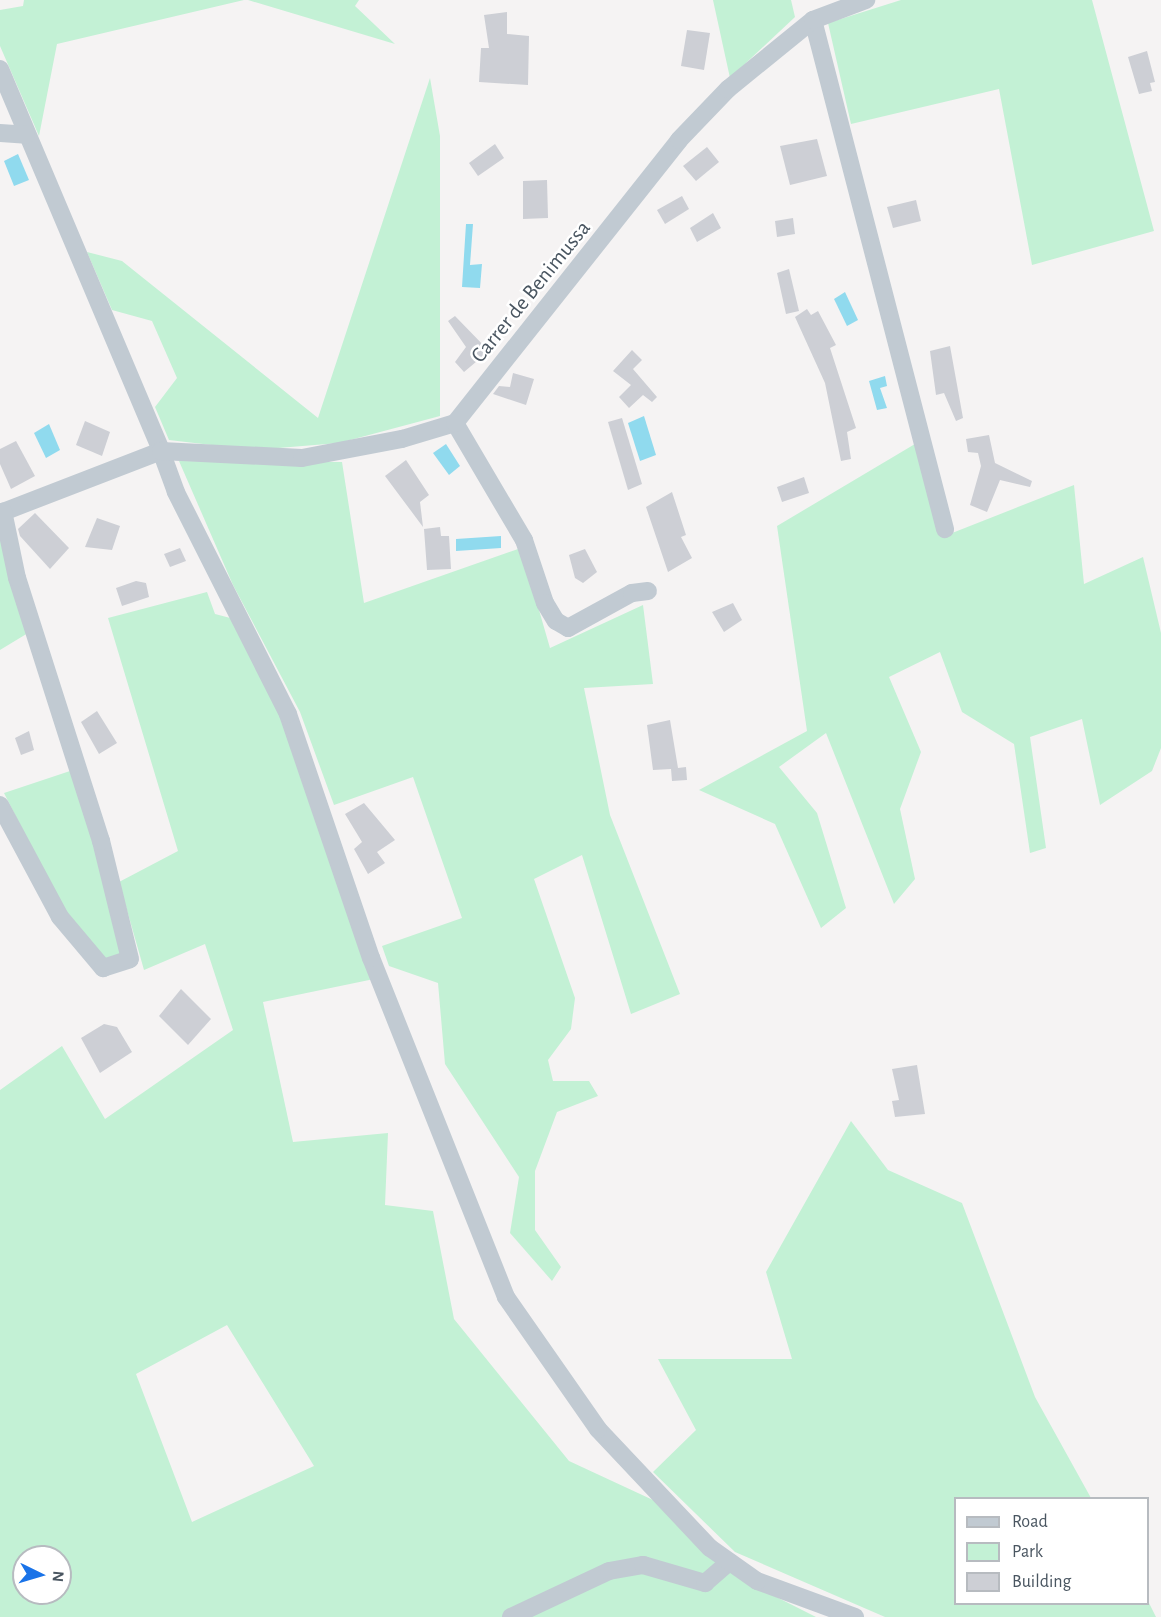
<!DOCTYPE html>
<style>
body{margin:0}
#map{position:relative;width:1161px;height:1617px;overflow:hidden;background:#f5f3f3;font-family:"Alegreya Sans",sans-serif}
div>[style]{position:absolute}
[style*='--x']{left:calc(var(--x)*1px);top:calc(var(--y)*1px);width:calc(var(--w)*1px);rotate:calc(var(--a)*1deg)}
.green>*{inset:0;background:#c3f1d5}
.water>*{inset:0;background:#90daee}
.building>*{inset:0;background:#cdcfd5}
.minor>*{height:18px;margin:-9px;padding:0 9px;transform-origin:9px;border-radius:9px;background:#c1cad2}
span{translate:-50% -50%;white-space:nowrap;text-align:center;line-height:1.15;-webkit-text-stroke:5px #fff;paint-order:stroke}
.street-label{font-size:22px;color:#4a5661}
.legend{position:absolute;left:954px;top:1497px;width:195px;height:108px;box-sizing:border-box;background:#fff;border:2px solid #b7bbc0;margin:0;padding:8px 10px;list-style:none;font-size:18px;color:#4a5661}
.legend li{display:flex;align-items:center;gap:12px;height:30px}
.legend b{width:30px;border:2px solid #b7bbc0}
.north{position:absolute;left:12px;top:1545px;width:60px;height:60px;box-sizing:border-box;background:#fff;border:2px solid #b7bbc0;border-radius:50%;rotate:95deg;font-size:16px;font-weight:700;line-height:24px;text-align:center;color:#4a5661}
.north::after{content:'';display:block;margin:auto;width:21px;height:27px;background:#1a73e8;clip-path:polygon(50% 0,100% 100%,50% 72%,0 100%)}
</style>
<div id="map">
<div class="green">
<i style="clip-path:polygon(24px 0,244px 0,57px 44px,39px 136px,0 46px,0 10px,23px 6px)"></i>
<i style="clip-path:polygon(248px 0,359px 0,355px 6px,395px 44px)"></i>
<i style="clip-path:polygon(713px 0,791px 0,795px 17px,730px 78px)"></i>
<i style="clip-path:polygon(901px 0,1092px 0,1154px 231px,1032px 265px,999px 89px,851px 124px,828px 23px)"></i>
<i style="clip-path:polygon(430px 78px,440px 136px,440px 416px,339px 443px,254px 450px,169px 440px,155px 407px,177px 378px,152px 321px,112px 310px,87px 252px,122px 261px,318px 418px)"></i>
<i style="clip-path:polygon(920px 441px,942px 537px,1074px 485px,1084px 584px,1143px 557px,1161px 633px,1161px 748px,1152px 771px,1100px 805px,1082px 719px,1030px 737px,1046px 848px,1030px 853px,1014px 744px,962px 712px,940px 652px,889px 677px,921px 752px,900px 809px,915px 879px,894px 904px,826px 733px,779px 767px,817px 813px,846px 908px,821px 928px,775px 824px,699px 790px,807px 731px,777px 526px)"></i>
<i style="clip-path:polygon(179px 461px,342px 462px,364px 603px,521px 548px,550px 648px,643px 605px,653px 684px,584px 688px,610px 815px,680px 994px,631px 1014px,582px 855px,534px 879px,575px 998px,571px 1029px,548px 1060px,553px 1081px,589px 1081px,598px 1096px,557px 1112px,535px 1171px,535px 1230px,561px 1267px,552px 1281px,510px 1233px,519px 1177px,445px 1064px,438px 983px,389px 966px,382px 946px,462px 918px,413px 777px,334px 805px,300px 712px,233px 585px)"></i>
<i style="clip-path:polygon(0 538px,28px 633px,0 650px)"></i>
<i style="clip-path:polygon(evenodd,207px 592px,215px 614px,238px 620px,296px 749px,374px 979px,263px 1002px,293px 1142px,388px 1133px,385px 1205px,433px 1211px,454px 1319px,569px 1461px,653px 1500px,735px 1576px,816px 1617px,0 1617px,0 1090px,62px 1046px,105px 1119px,233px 1030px,205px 944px,144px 970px,119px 882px,178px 851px,108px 618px,207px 592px,227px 1325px,314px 1466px,192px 1522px,136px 1374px,227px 1325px,207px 592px,24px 1557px,60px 1557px,60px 1593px,24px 1593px,24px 1557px)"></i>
<i style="clip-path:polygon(73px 770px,123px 955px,102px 963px,55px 894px,4px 793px)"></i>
<i style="clip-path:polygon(851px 1121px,888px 1170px,962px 1203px,1035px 1397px,1091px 1498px,956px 1498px,956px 1604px,1148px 1601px,1156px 1617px,885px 1617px,735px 1552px,653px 1472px,696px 1430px,658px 1359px,792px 1359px,766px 1272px)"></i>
</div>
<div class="water">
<i style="clip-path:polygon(18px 154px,29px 180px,14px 186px,4px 161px)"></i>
<i style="clip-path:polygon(466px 224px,473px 224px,470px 265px,482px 264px,480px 288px,462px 287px)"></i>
<i style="clip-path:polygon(845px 292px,858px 320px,847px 326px,834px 299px)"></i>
<i style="clip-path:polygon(885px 376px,887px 386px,880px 388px,887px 408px,877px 410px,869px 381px)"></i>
<i style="clip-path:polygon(644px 416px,656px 455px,640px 461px,628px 423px)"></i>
<i style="clip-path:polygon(49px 424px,60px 450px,46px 458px,34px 433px)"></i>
<i style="clip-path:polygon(446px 444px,460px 466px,449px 475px,433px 453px)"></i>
<i style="clip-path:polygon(501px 536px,501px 548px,456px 551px,456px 539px)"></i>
</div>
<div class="building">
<i style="clip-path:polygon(507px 12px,507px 34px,529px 36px,528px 85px,479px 82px,481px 48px,489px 48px,484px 15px)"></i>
<i style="clip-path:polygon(687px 30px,710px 33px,704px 70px,681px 66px)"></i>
<i style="clip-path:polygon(1147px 51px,1155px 82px,1150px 83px,1152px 91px,1139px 94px,1128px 57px)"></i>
<i style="clip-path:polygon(817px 139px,827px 176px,790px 185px,780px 146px)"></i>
<i style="clip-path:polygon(495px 144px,504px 158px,478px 176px,469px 163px)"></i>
<i style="clip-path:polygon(707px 147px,719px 162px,696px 181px,683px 166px)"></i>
<i style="clip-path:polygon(547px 180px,548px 218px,523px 219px,523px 181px)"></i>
<i style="clip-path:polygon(682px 196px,689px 209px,665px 224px,657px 210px)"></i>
<i style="clip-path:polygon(916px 200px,921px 221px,893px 228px,887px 207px)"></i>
<i style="clip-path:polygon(713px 213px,721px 228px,697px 242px,690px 228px)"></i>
<i style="clip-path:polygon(793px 218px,795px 234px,777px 237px,775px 221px)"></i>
<i style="clip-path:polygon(789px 269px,799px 311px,786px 314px,777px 273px)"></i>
<i style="clip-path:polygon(807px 309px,811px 315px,818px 311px,836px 345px,830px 348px,856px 428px,847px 432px,851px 459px,841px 461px,825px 383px,795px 317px)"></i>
<i style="clip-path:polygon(455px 316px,489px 351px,464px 372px,455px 362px,466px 347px,448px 321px)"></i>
<i style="clip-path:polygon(950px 346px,963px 418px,956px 421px,944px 393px,936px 395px,930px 351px)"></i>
<i style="clip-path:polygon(632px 350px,642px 360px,633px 369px,657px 397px,652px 402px,643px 395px,629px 408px,619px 397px,631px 385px,613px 371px)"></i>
<i style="clip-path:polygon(513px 373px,534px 379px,526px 405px,493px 394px,499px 386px,510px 387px)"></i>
<i style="clip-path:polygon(622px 418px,642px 484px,628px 490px,608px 422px)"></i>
<i style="clip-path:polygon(85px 421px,110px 432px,102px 456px,76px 445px)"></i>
<i style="clip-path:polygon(989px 435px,995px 463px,1032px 481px,1030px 487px,1000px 480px,987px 512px,970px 505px,981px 466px,978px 453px,968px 452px,966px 439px)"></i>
<i style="clip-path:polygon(16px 441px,35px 476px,11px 489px,0 464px,0 449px)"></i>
<i style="clip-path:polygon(406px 460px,429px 495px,420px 502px,423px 527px,385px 476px)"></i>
<i style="clip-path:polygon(804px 477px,809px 493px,782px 502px,777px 487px)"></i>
<i style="clip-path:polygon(672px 492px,686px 535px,681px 537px,692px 558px,668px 572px,646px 507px)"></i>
<i style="clip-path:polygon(35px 513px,69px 548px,50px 569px,20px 536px,18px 529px)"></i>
<i style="clip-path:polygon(97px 518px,120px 526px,112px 550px,85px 547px)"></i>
<i style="clip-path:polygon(440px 527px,441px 536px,449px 536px,451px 569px,427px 570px,424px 529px)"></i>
<i style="clip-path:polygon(180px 548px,186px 561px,170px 567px,164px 554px)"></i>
<i style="clip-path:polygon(585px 549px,597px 572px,583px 583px,575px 578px,569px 555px)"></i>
<i style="clip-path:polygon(136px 581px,146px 583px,149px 597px,122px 606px,116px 588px)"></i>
<i style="clip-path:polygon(733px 603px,742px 620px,724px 632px,712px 612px)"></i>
<i style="clip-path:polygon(97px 711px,117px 743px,99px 754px,81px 722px)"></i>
<i style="clip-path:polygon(670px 720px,678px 768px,686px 767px,687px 780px,672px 781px,671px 769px,653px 770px,647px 725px)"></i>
<i style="clip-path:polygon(29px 731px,34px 750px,21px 755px,15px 738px)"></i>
<i style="clip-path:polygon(364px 803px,395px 840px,377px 852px,385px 863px,368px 874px,354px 849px,362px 842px,345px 814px)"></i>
<i style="clip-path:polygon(181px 989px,211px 1019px,188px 1045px,159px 1016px)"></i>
<i style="clip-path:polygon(104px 1024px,117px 1027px,132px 1052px,100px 1073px,81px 1038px)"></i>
<i style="clip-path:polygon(917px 1065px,925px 1114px,895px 1117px,892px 1101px,899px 1100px,892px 1069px)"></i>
</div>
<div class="minor">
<i style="--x:813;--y:20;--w:526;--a:75.46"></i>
<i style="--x:0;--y:69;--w:415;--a:67.1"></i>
<i style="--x:161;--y:451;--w:173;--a:158.9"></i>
<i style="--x:0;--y:133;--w:26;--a:4"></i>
<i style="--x:455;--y:423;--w:136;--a:59.5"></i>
<i style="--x:524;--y:540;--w:66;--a:71.6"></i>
<i style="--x:545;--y:603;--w:21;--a:59"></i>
<i style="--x:556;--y:621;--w:14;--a:30"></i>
<i style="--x:568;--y:628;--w:73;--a:-28.7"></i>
<i style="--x:632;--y:593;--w:16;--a:-7"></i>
<i style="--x:0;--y:805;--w:127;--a:61.8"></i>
<i style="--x:60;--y:917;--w:67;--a:49.9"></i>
<i style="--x:103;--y:968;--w:28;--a:-18"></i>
<i style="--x:130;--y:959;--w:122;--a:-103.8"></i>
<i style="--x:101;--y:841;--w:276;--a:-107.7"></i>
<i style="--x:17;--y:578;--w:68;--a:-101.8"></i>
<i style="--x:511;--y:1617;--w:108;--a:-25.1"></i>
<i style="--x:609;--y:1571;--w:35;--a:-10"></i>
<i style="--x:643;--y:1565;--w:65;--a:16.2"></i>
<i style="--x:705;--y:1583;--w:32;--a:-41"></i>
<i style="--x:855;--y:1617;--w:104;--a:-159.8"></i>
<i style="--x:757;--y:1581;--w:57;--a:-144.9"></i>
<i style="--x:710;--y:1548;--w:163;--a:-133.3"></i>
<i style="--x:598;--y:1429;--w:161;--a:-124.9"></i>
<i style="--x:506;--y:1297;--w:365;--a:-111.7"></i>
<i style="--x:371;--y:958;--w:258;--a:-108.8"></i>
<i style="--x:288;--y:714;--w:249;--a:-116.8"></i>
<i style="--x:176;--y:492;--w:44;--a:-110.1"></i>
<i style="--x:161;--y:451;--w:141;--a:2.8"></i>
<i style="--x:302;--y:458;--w:102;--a:-10.8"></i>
<i style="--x:402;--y:439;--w:55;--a:-16.8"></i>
<i style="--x:455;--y:423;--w:361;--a:-51.6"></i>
<i style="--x:679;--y:140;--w:71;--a:-46.1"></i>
<i style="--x:728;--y:89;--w:109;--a:-39.1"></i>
<i style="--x:813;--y:20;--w:57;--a:-20.7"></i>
</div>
<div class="street-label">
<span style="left:531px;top:292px;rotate:-51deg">Carrer de Benimussa</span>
</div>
<ul class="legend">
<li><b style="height:8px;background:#c1cad2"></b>Road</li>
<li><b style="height:16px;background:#c3f1d5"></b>Park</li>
<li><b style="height:16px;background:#cdcfd5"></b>Building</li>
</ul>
<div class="north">N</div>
</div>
